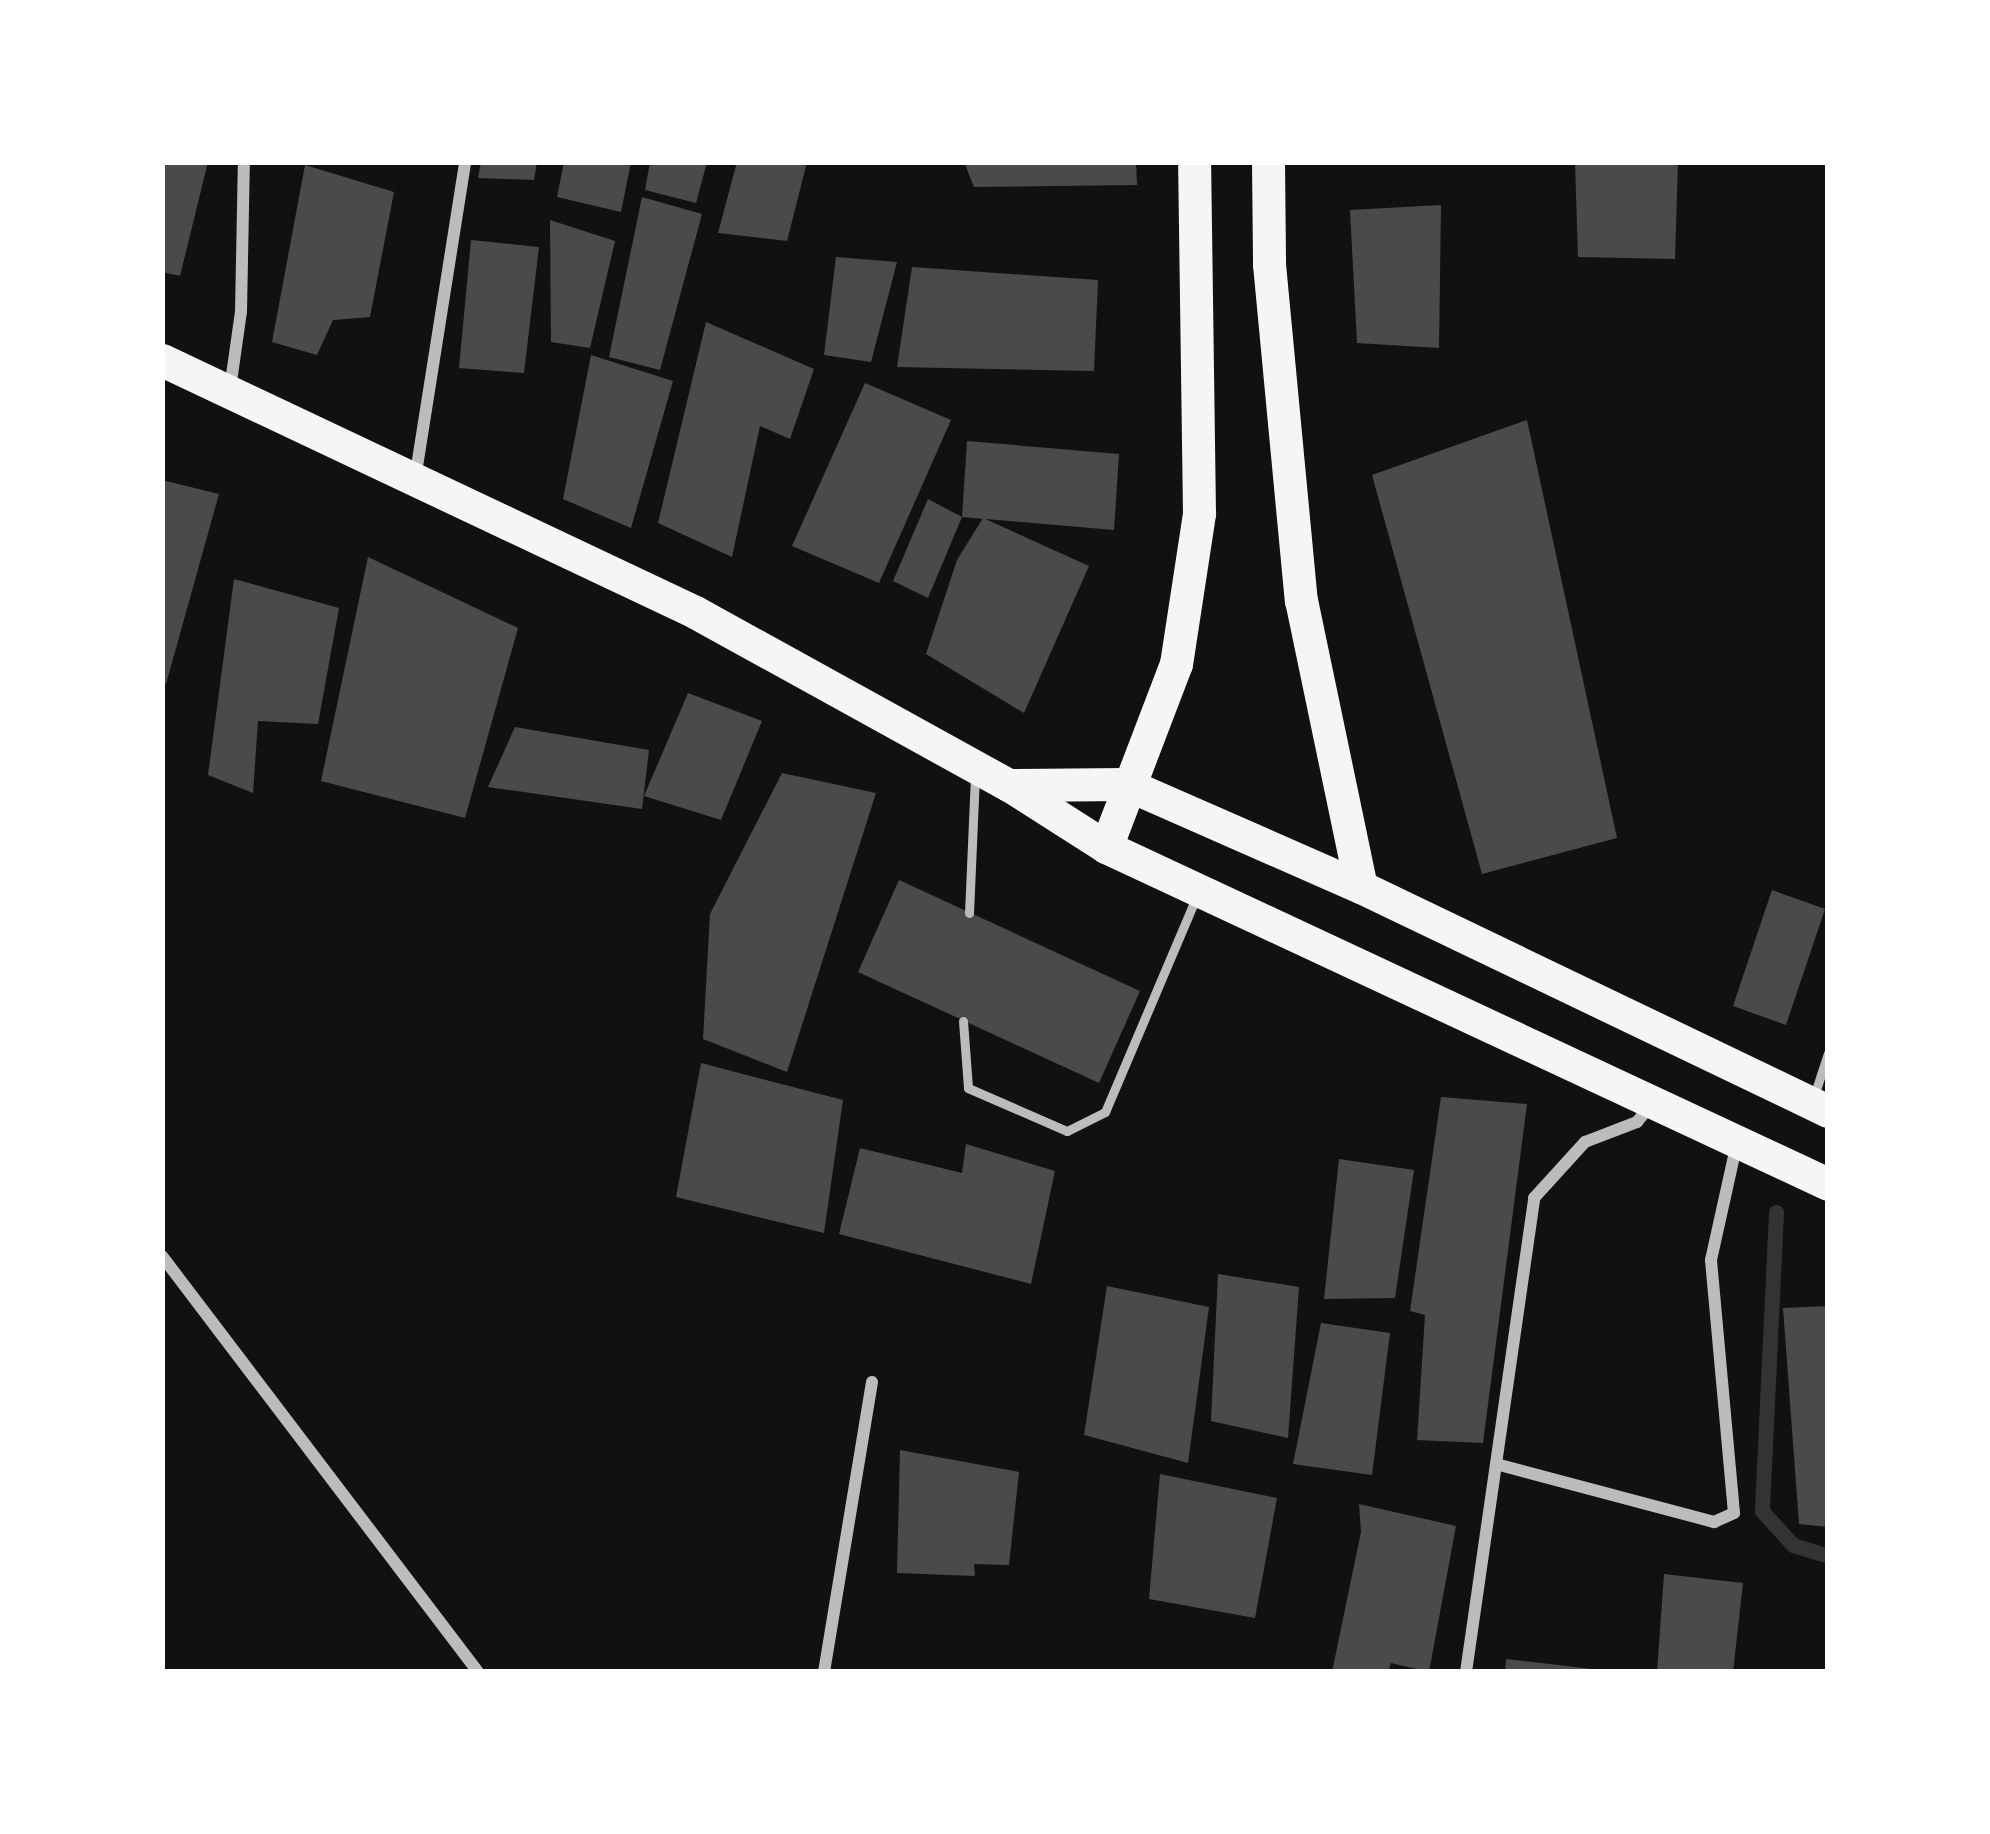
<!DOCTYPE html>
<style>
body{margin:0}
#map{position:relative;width:1990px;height:1834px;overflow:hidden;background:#111;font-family:Ubuntu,sans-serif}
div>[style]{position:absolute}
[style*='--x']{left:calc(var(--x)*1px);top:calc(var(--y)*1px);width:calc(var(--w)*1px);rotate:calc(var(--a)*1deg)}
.stream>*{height:15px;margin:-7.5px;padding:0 7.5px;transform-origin:7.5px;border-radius:7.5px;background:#333}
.building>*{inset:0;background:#4a4a4a}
.service>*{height:9px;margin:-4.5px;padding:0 4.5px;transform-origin:4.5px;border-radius:4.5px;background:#bcbcbc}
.minor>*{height:12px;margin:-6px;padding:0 6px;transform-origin:6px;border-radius:6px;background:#bcbcbc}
.trunk>*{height:33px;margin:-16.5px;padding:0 16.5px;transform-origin:16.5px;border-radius:16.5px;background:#f5f5f5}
span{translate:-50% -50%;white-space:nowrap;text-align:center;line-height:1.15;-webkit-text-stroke:10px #fff;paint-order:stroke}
.frame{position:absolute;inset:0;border:165px solid #fff;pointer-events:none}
</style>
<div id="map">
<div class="stream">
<i style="--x:1776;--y:1212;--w:299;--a:92.7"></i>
<i style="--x:1762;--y:1511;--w:46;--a:47.6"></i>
<i style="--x:1793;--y:1545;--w:37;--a:17"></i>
</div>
<div class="building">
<i style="clip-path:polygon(162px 162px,208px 162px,180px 276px,162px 272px)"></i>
<i style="clip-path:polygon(481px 162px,537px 162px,534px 180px,478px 178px)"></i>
<i style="clip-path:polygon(564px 162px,631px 162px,621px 212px,557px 197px)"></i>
<i style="clip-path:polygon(650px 162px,707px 162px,696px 203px,645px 190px)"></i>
<i style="clip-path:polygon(737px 162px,807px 162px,787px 241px,718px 233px)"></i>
<i style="clip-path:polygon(964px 162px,1136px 162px,1137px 185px,974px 187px)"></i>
<i style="clip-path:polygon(1575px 162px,1678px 162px,1675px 259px,1578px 257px)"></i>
<i style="clip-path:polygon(305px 165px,394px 192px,370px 317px,333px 320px,317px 355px,272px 342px)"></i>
<i style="clip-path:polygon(642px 197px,702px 214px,660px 370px,609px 357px)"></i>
<i style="clip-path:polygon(1441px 205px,1439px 348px,1357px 343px,1350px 210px)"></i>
<i style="clip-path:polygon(550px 220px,615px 241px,590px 348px,551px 342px)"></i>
<i style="clip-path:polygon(471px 240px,539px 247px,524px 373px,459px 368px)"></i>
<i style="clip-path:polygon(836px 257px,897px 262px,871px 362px,824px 355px)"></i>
<i style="clip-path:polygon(912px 267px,1098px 280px,1094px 371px,897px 367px)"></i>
<i style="clip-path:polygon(706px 322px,814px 369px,790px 439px,760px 426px,732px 557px,658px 523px)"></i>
<i style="clip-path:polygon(591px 355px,673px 381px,631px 528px,563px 499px)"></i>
<i style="clip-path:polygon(865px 383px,951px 420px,879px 583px,792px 546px)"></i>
<i style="clip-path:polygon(1527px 420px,1617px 838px,1482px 874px,1372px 475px)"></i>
<i style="clip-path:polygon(967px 441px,1119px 454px,1114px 530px,962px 517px)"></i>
<i style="clip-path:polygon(162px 480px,219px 494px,166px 684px,162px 683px)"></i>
<i style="clip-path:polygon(928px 499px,962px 517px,928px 598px,893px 581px)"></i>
<i style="clip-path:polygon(983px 518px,1089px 566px,1024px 713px,926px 654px,957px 560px)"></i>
<i style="clip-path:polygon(368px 557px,518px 628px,465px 818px,321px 781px)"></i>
<i style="clip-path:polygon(234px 579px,339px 608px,318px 724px,258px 721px,253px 793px,208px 775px)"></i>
<i style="clip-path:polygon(688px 693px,762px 721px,721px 820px,644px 796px)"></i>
<i style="clip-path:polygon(515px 727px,649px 750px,642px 809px,488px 787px)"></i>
<i style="clip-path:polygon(782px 773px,876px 793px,787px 1072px,703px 1039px,710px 914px)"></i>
<i style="clip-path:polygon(899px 880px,1140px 991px,1099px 1083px,858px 972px)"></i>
<i style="clip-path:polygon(1772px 890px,1825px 909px,1786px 1025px,1733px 1006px)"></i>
<i style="clip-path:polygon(701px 1063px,843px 1100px,824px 1233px,676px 1197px)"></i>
<i style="clip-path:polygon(1441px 1097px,1527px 1104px,1483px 1443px,1417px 1440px,1425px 1315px,1410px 1311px)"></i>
<i style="clip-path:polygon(966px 1144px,1055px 1171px,1031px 1284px,839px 1234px,860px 1148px,962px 1173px)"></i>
<i style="clip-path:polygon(1339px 1159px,1414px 1170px,1395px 1298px,1324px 1299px)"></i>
<i style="clip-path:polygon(1218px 1274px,1299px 1287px,1288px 1438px,1211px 1421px)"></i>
<i style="clip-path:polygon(1107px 1286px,1209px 1307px,1188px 1463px,1084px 1435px)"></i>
<i style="clip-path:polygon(1828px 1306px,1828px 1527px,1799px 1524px,1783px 1308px)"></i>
<i style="clip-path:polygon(1321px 1323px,1390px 1333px,1372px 1475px,1293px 1464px)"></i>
<i style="clip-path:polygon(900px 1450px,1019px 1472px,1009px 1565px,974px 1564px,975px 1576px,897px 1573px)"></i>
<i style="clip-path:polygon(1160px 1474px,1277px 1498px,1255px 1618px,1149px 1599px)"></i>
<i style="clip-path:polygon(1359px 1504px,1456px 1526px,1429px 1672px,1391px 1663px,1388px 1672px,1332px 1672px,1361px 1532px)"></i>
<i style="clip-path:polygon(1664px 1574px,1743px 1583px,1733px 1672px,1657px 1672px)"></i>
<i style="clip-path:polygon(1506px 1659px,1592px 1669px,1592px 1672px,1505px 1672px)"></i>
</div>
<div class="service">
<i style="--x:969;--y:913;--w:136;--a:-87.5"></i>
<i style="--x:963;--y:1021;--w:67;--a:85.7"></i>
<i style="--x:968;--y:1088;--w:108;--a:23.5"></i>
<i style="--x:1067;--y:1131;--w:42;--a:-26.6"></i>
<i style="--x:1105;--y:1112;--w:233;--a:-67"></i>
<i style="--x:1813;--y:1099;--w:48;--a:-71.9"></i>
</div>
<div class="minor">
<i style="--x:230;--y:389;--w:78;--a:-81.9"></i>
<i style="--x:241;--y:312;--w:150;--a:-88.9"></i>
<i style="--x:415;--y:479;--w:321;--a:-81"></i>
<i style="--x:162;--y:1256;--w:522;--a:52.78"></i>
<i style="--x:1496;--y:1464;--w:226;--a:14.9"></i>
<i style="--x:1714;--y:1522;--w:22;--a:-24"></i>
<i style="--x:1734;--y:1513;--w:254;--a:-95.2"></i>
<i style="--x:1711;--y:1260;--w:120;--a:-77.5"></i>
<i style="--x:824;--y:1672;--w:294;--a:-80.6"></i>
<i style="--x:1466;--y:1672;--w:479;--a:-81.8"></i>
<i style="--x:1534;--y:1198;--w:76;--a:-47.7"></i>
<i style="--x:1585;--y:1142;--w:56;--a:-21"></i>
<i style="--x:1637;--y:1122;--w:19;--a:-51"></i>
</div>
<div class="trunk">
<i style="--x:1268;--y:162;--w:102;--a:89.4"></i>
<i style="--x:1269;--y:264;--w:338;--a:84.6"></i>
<i style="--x:1301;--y:600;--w:293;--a:78.2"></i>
<i style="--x:162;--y:360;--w:590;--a:25.3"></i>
<i style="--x:695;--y:612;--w:359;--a:28.9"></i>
<i style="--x:1009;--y:785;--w:115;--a:32.6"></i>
<i style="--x:1106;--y:847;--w:797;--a:25.02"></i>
<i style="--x:1009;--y:785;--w:117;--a:-0.5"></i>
<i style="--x:1126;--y:784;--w:257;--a:23.7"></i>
<i style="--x:1361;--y:887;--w:518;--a:25.63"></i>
<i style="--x:1106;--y:847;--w:196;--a:-69.1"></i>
<i style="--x:1176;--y:664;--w:153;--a:-81.3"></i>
<i style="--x:1199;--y:513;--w:351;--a:-90.8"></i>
</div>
<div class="frame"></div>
</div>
